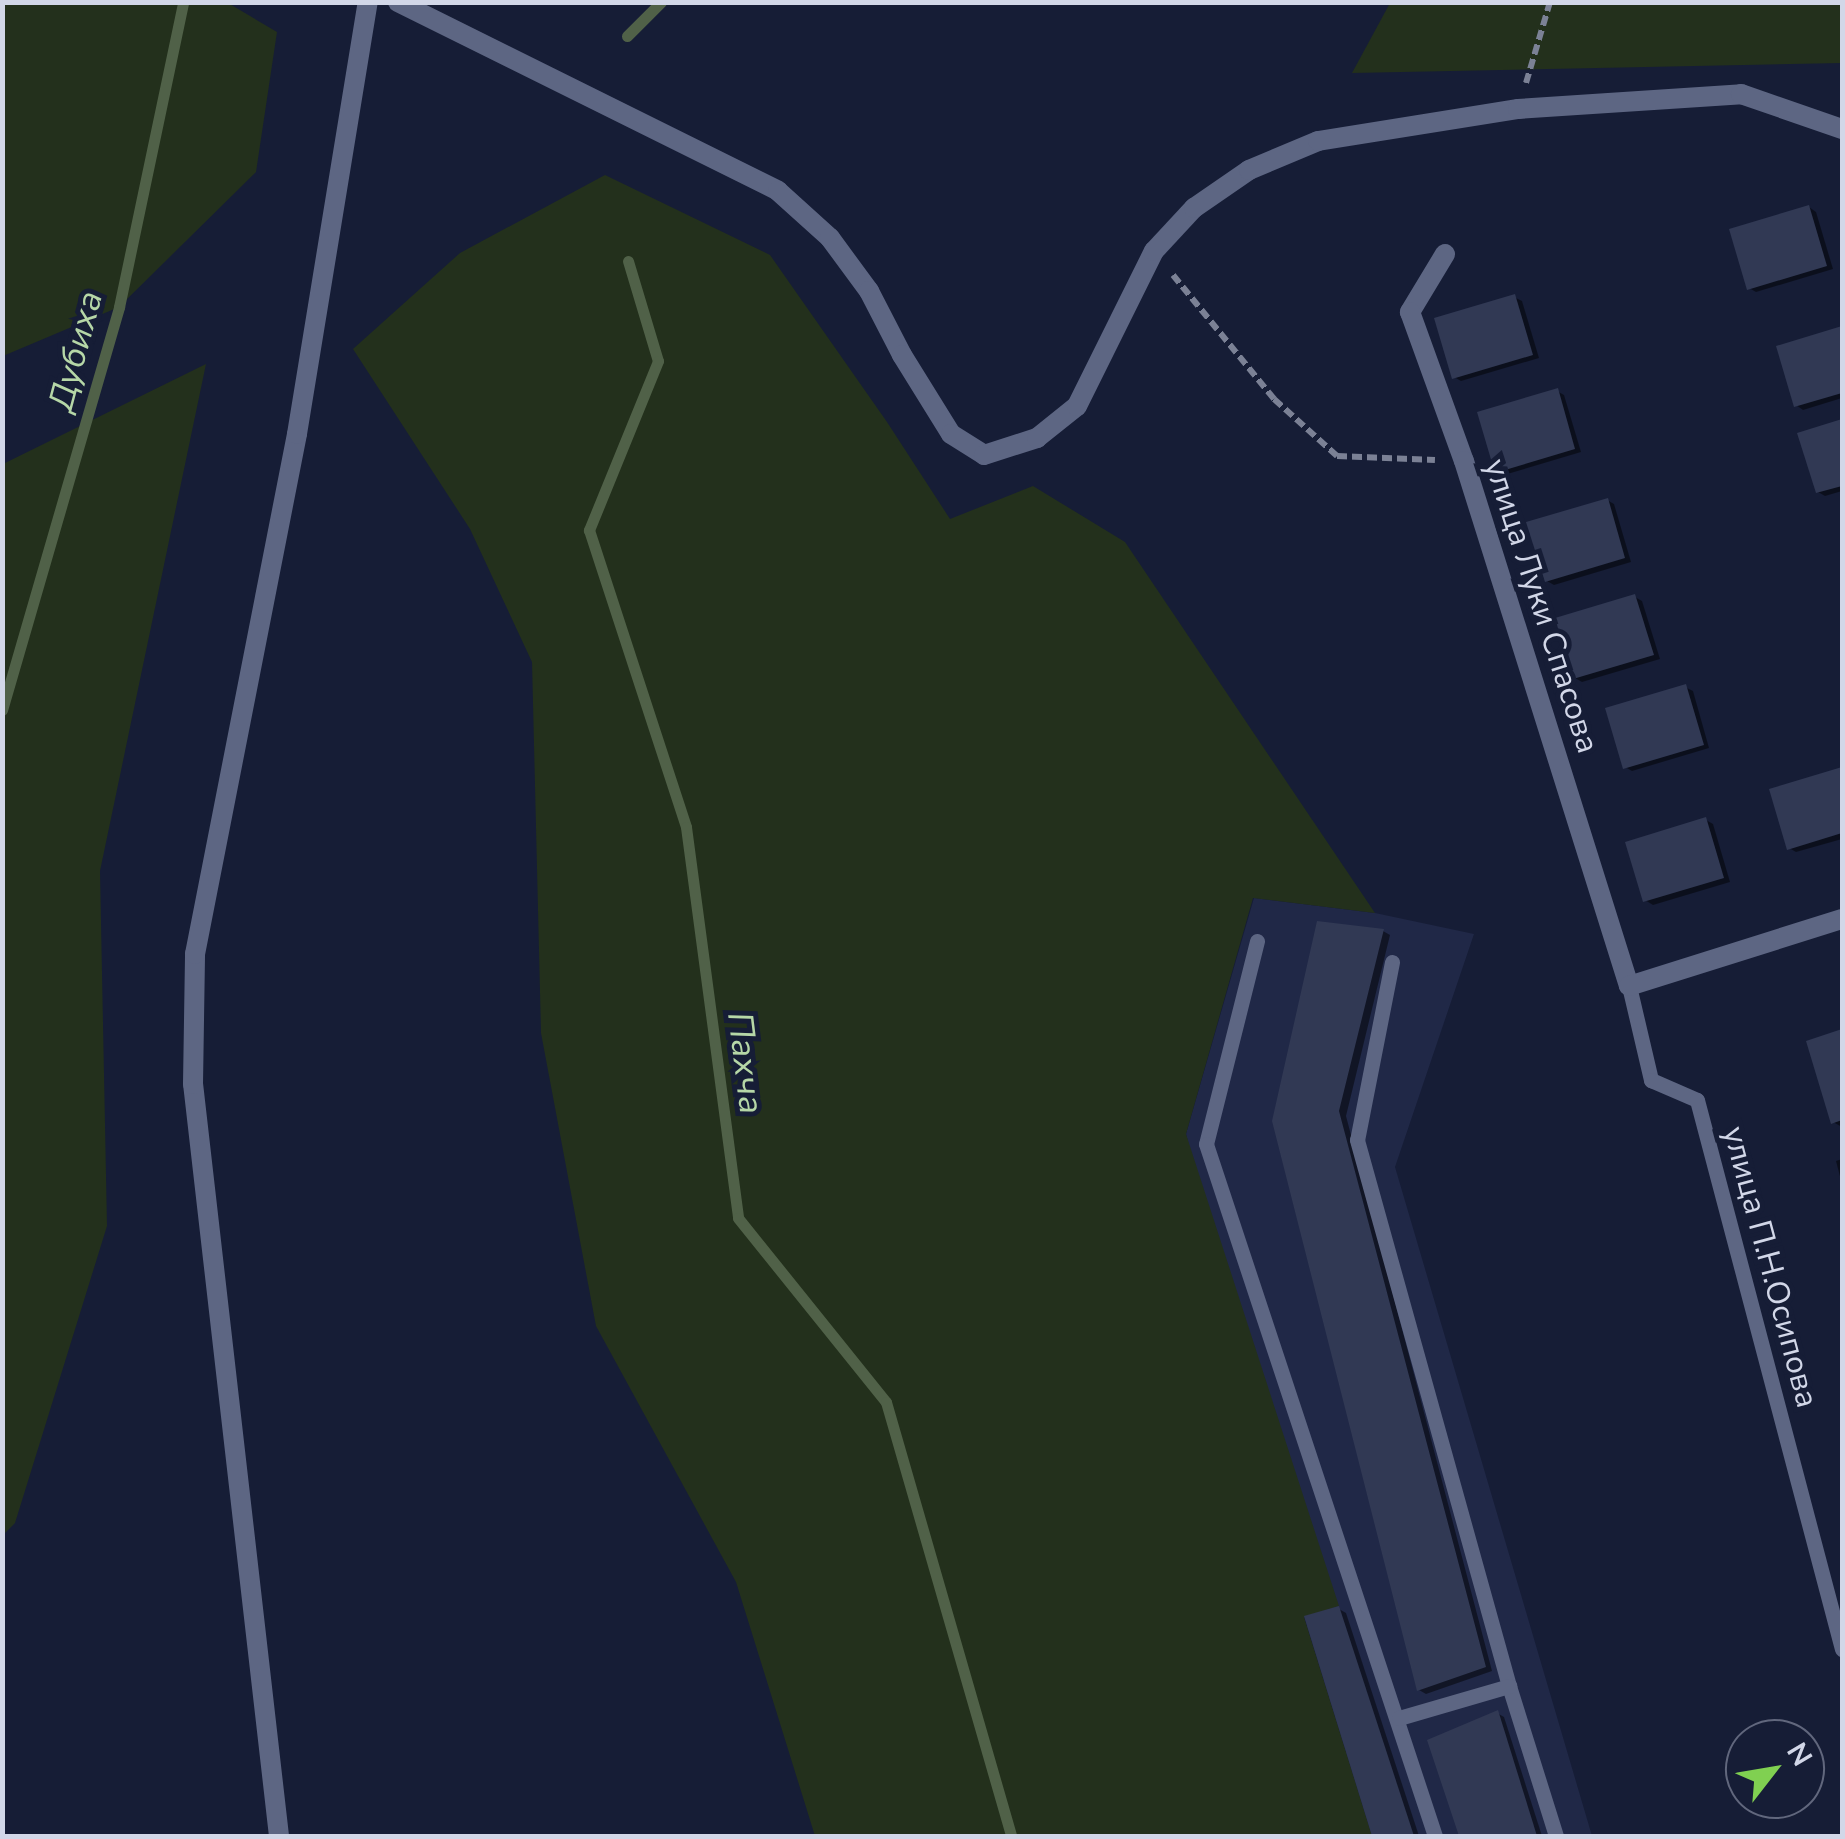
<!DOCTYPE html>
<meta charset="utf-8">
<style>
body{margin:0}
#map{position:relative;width:1845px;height:1839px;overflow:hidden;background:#161d36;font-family:"Nunito Sans",sans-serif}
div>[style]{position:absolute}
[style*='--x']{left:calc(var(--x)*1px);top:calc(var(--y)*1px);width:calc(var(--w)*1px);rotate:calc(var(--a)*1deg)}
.built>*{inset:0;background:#202847}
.green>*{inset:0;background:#23301c}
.shadow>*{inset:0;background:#0007}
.stream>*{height:11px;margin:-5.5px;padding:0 5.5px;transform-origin:5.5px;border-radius:5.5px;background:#506148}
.building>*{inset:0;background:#313954}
.path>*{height:6px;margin-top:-3px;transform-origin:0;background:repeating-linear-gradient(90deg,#7b8195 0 10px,transparent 0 15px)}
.lane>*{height:15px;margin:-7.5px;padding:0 7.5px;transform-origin:7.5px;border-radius:7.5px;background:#5d6683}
.street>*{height:20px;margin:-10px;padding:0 10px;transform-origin:10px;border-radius:10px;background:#5d6683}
span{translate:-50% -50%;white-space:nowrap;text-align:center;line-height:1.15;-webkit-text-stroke:10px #161d36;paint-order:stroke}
.street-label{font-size:32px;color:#d2d7e8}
.water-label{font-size:35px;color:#b6d7a7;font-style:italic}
.frame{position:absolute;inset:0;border:5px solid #d2d7e8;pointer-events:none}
.north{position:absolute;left:1725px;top:1719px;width:100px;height:100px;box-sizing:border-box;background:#161d36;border:2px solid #61677d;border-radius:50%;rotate:59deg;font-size:28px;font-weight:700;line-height:40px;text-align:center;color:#d2d7e8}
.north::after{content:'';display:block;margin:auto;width:35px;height:45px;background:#80d051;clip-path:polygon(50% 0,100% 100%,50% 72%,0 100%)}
</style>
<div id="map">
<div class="built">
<i style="clip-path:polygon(1254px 898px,1375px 913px,1474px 934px,1395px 1167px,1592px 1836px,1372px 1836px,1304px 1616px,1186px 1134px)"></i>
</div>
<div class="green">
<i style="clip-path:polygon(3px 2px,228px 3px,277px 32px,256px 172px,119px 307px,3px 356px)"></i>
<i style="clip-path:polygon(1390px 3px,1842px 3px,1842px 63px,1352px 73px)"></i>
<i style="clip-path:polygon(605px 175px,770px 255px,887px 422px,950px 519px,1033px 486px,1125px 542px,1375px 913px,1253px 898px,1186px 1134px,1339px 1606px,1304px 1617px,1372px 1836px,815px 1836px,736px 1582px,596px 1326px,541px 1033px,532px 662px,470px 529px,353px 349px,460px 253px)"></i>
<i style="clip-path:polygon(206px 364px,100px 871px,107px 1226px,15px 1523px,3px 1535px,3px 464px)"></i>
</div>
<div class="shadow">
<i style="clip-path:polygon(1809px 207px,1816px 212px,1833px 269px,1756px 292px,1749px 288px)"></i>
<i style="clip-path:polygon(1514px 297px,1522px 301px,1539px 358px,1461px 381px,1454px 377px)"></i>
<i style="clip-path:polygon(1842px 329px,1842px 398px,1803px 410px,1796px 405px,1779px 348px)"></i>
<i style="clip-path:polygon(1557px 391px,1564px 395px,1581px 452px,1504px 475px,1497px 471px)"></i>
<i style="clip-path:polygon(1842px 422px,1842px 491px,1825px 496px,1818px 492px,1801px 434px)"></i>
<i style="clip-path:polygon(1607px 500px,1614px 504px,1631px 562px,1554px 585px,1547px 581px)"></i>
<i style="clip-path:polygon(1635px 597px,1642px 601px,1660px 659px,1582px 682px,1575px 678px)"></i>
<i style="clip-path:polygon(1685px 687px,1693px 691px,1709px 748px,1632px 771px,1625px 767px)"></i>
<i style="clip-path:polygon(1842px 770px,1842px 839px,1796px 852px,1789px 848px,1772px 790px)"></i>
<i style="clip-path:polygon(1706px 820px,1713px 824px,1730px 882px,1653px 905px,1645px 900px)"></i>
<i style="clip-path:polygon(1383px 931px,1390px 935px,1346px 1116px,1492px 1671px,1426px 1694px,1419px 1690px,1274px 1121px)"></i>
<i style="clip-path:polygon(1842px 1032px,1842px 1127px,1833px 1122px,1809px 1042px)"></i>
<i style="clip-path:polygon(1842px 1159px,1842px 1184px,1836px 1161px)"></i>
<i style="clip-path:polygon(1339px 1609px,1346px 1613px,1419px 1836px,1374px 1836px,1307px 1618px)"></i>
<i style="clip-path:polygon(1497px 1713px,1504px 1717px,1542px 1836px,1461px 1836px,1430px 1741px)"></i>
</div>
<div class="stream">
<i style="--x:627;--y:36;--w:48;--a:-45"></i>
<i style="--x:628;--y:261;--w:104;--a:73.3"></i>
<i style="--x:658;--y:361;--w:183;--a:112.2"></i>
<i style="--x:589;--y:530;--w:312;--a:71.9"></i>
<i style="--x:686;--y:827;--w:394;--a:82.4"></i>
<i style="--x:738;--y:1218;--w:236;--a:51.2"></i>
<i style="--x:886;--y:1402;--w:452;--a:73.9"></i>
<i style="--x:2;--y:710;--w:420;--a:-73.8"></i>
<i style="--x:119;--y:307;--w:312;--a:-78.1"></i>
</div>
<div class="building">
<i style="clip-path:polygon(1809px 205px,1827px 266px,1747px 290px,1729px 229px)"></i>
<i style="clip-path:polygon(1515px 294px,1533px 355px,1452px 379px,1434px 318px)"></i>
<i style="clip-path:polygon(1842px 326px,1842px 393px,1794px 407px,1776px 346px)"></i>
<i style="clip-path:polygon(1558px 388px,1575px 449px,1495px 473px,1477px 412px)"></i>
<i style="clip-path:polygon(1842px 419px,1842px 486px,1816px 493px,1797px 433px)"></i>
<i style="clip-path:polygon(1608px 498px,1625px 558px,1545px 582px,1526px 522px)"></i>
<i style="clip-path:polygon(1635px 594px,1654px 655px,1573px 679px,1555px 618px)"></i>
<i style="clip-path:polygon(1686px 684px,1704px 745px,1623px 769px,1605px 708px)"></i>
<i style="clip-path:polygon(1842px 767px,1842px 833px,1787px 850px,1769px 789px)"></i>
<i style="clip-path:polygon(1706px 817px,1724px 878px,1643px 902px,1625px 842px)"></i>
<i style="clip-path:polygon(1317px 921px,1384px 929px,1339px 1111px,1486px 1667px,1417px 1691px,1272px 1121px)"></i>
<i style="clip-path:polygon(1842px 1029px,1842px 1120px,1831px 1124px,1806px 1041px)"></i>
<i style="clip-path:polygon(1339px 1606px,1414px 1836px,1372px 1836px,1304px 1616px)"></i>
<i style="clip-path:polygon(1498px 1710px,1537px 1836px,1459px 1836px,1427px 1740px)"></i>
</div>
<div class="path">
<i style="--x:1526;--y:83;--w:84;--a:-73.5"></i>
<i style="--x:1173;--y:275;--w:160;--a:50.8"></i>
<i style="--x:1274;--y:399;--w:85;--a:42.1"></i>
<i style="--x:1337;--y:456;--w:98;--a:2.3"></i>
</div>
<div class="lane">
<i style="--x:1257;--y:941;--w:209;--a:104.1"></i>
<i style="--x:1206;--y:1144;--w:729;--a:71.69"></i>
<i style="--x:1392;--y:962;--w:181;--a:101.1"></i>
<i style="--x:1357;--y:1140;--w:567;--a:74.44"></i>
<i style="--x:1509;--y:1686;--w:157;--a:72.6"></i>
<i style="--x:1629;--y:986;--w:97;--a:76.8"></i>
<i style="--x:1651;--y:1080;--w:50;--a:23.5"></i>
<i style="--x:1697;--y:1100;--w:568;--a:75.21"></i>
<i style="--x:1399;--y:1718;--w:115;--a:-16.2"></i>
</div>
<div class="street">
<i style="--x:398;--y:2;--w:424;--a:26.4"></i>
<i style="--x:778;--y:191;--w:70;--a:42.1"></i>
<i style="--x:830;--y:238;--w:66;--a:53.7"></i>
<i style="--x:869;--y:291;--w:72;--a:62.7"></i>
<i style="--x:902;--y:355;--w:93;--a:58.2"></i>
<i style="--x:951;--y:434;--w:39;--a:32"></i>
<i style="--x:984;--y:455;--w:56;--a:-17.8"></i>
<i style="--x:1037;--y:438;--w:51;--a:-38.7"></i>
<i style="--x:1077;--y:406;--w:173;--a:-63.6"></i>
<i style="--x:1154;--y:251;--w:59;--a:-47.1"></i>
<i style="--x:1194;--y:208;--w:67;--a:-34.6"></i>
<i style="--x:1249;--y:170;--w:75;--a:-22.8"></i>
<i style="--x:1318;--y:141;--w:203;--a:-9.1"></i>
<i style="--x:1518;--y:109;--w:224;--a:-3.8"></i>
<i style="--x:1741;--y:94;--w:107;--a:19.1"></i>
<i style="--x:1445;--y:254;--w:68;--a:121.1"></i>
<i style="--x:1410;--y:312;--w:158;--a:70.1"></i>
<i style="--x:1464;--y:461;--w:550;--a:72.55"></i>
<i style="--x:1629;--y:986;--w:223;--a:-17.5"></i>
<i style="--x:279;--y:1836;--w:757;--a:-96.52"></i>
<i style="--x:193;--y:1084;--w:130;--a:-89.1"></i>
<i style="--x:195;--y:954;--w:530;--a:-78.9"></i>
<i style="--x:297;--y:434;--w:438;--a:-80.7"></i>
</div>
<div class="street-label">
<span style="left:1541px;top:606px;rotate:72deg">улица Луки Спасова</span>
<span style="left:1770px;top:1267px;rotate:75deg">улица П.Н.Осипова</span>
</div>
<div class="water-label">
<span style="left:76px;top:351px;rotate:-75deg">Дубиха</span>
<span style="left:745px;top:1063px;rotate:83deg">Пахча</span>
</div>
<div class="frame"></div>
<div class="north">N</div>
</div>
